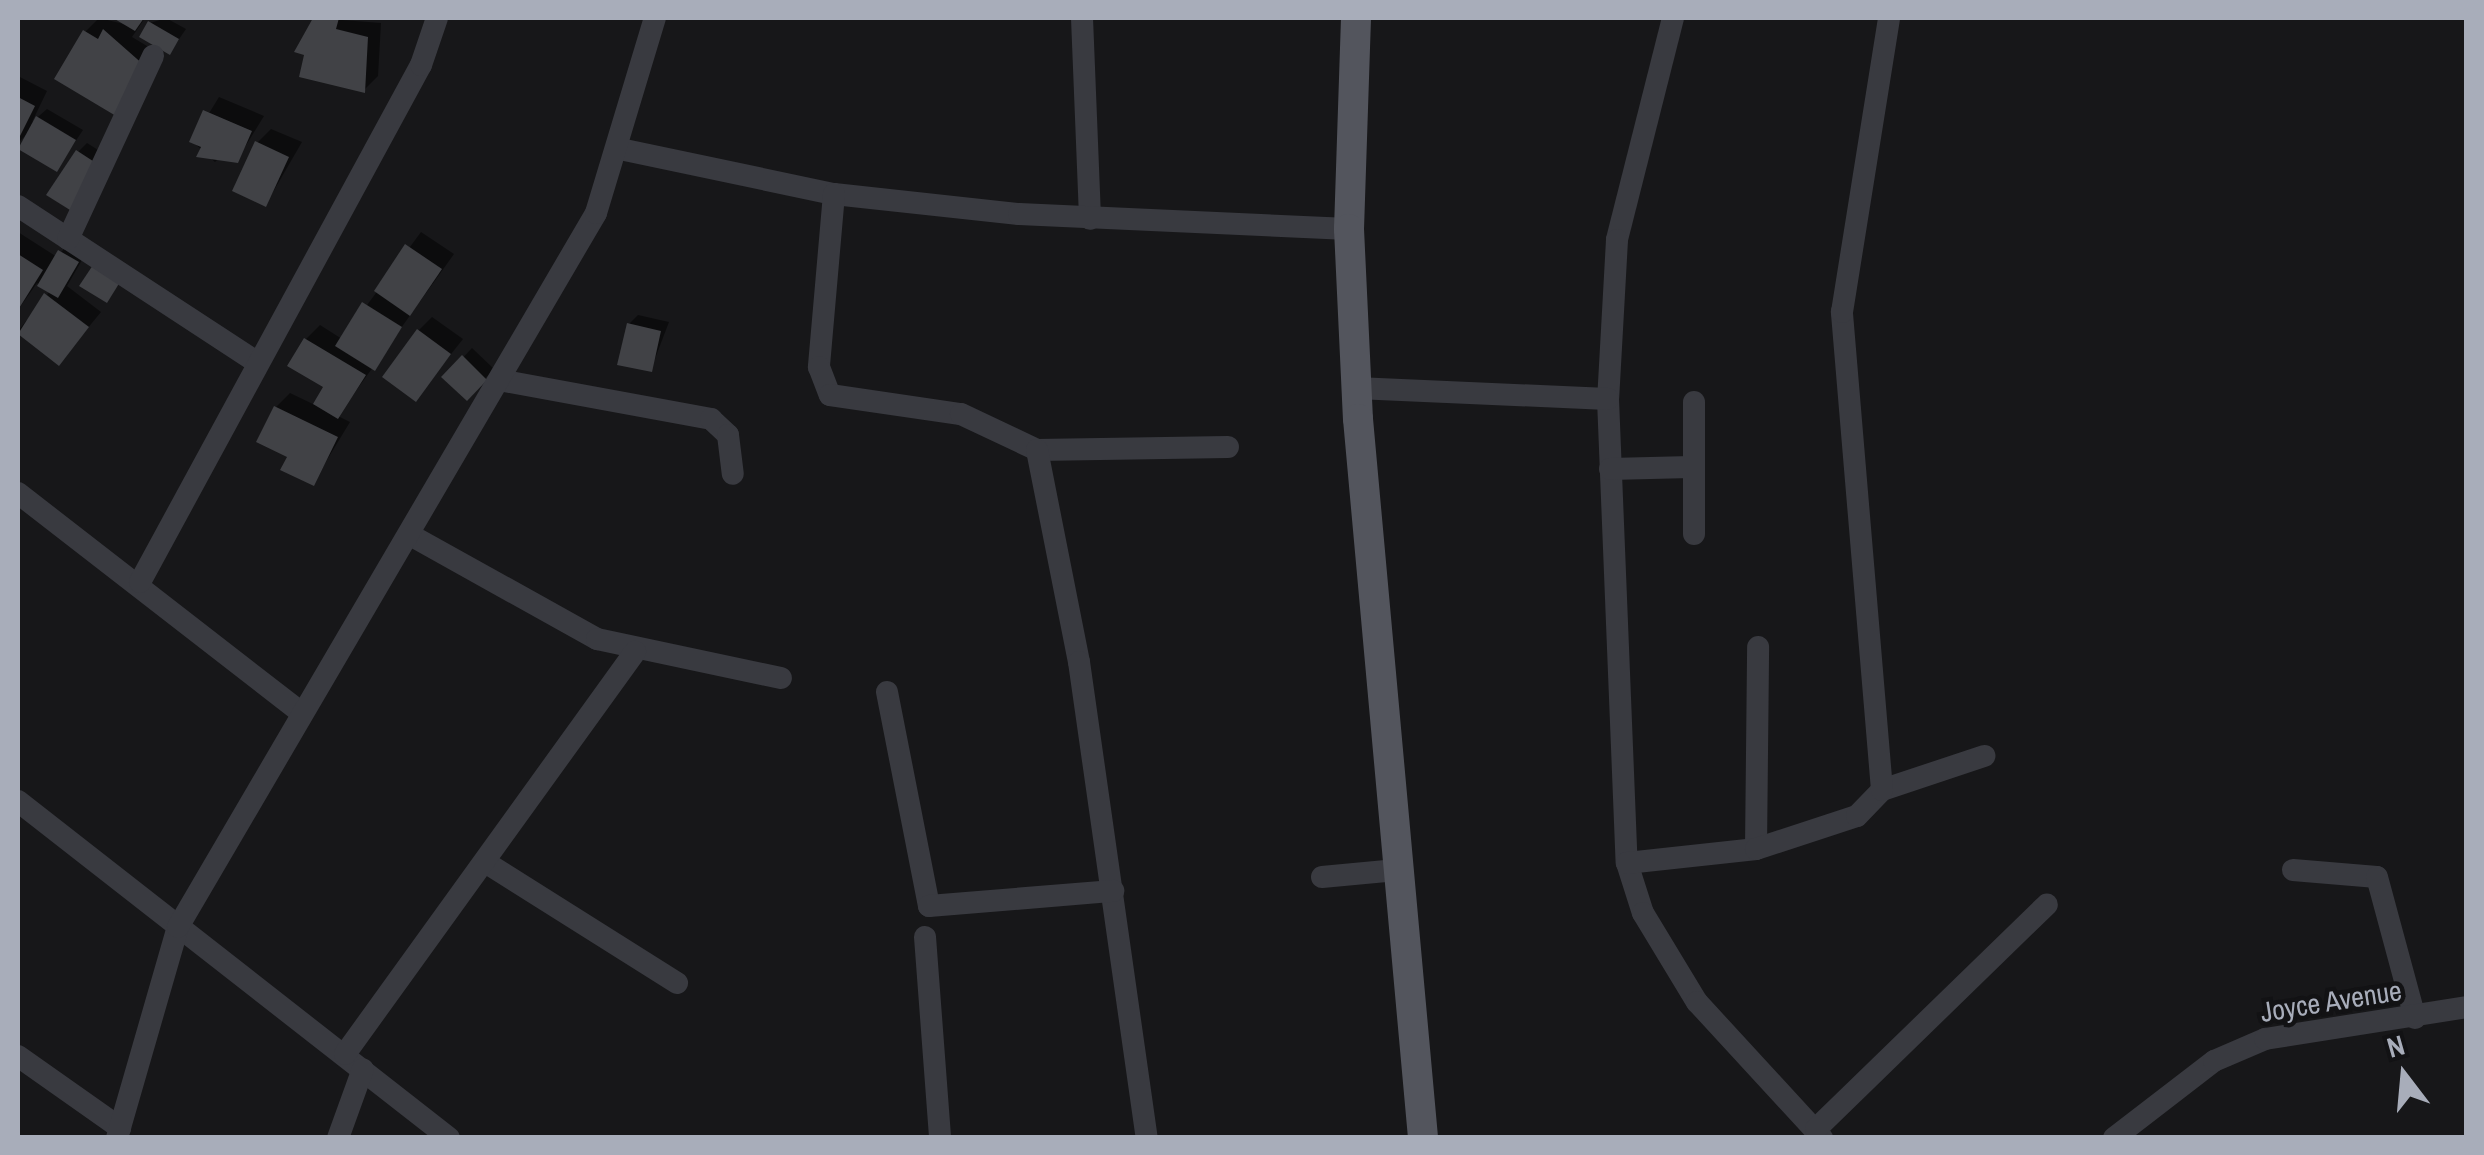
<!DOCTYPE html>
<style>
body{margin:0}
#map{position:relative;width:2484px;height:1155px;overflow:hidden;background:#171719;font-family:"Archivo Narrow",sans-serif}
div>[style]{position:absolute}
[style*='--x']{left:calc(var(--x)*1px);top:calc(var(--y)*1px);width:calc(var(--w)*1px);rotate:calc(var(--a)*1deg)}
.shadow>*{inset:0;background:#0007}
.building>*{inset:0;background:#414246}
.minor>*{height:22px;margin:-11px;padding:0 11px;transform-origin:11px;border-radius:11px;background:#393a40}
.major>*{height:30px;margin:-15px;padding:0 15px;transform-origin:15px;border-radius:15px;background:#53555d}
span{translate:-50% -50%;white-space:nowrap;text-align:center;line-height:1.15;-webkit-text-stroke:9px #121214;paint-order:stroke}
.street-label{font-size:28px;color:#a8adba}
.frame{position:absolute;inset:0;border:20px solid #a8adba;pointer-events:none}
.north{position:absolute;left:2354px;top:1025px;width:100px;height:100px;-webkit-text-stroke:8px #121214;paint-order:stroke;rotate:344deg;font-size:28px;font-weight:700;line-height:40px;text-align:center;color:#a8adba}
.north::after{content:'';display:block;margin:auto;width:35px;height:45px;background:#a8adba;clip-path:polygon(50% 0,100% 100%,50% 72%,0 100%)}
</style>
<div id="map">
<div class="shadow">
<i style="clip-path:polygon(99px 18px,128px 25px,118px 18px,145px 18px,132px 37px,157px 52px,129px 98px,85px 32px)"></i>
<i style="clip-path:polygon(166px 18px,186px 29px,170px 52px,150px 23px)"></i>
<i style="clip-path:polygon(316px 18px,381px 23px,378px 76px,364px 90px,298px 51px)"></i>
<i style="clip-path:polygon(18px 76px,47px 91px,32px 122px,47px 109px,83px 130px,57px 169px,26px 135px,18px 143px)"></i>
<i style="clip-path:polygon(219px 97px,264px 116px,237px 160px,223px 154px,215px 162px,192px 141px)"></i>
<i style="clip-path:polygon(271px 129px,302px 142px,266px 204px,257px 143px)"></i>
<i style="clip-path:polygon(87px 143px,106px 155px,78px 198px,78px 152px)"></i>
<i style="clip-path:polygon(18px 232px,57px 257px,69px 243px,86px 253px,67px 286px,101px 312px,59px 363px,18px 331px,50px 291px,37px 283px,18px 310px)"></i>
<i style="clip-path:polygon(421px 232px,454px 254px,338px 416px,350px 422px,313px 483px,290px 456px,276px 407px,290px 393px,315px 405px,327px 386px,306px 339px,320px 325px,342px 339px)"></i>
<i style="clip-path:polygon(638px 315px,669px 322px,651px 369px,629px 324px)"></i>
<i style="clip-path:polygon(432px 317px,463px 339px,416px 398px,418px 331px)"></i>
<i style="clip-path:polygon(472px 348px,494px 369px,467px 397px,445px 377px)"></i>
</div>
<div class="building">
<i style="clip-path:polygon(113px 18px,144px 18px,135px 31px)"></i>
<i style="clip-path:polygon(313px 18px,339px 18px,336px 29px,368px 37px,365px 93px,299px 77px,304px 55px,294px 52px)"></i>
<i style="clip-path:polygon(148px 21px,179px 39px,170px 55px,139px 37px)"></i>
<i style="clip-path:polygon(103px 29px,145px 66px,116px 116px,54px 79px,83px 30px,98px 39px)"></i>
<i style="clip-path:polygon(18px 97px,35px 106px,18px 140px)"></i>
<i style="clip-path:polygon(203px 110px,252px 131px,238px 163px,196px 157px,201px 147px,189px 142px)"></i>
<i style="clip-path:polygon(36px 116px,76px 140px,57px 172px,18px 149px)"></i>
<i style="clip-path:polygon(255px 141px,289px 157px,266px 207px,232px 191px)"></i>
<i style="clip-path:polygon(76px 150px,99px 165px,70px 210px,46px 195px)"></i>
<i style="clip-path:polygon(405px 244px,442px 269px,410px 316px,374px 291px)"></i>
<i style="clip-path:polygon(58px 250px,79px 262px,58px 298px,37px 286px)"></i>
<i style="clip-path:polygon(18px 254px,43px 270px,18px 310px)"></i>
<i style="clip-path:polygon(93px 265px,120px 282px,107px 303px,79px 286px)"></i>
<i style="clip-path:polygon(44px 293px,89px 327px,59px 366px,18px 334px)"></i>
<i style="clip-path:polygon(362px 302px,402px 327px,375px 371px,335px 346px)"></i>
<i style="clip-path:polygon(627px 323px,661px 331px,652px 372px,617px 365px)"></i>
<i style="clip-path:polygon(417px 329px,451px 354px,416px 402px,382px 377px)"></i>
<i style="clip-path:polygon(304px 338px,366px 375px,338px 419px,313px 404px,323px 387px,287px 366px)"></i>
<i style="clip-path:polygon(462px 355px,487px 380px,467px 401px,441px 377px)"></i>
<i style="clip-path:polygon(274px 406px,338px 437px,314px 486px,280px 470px,287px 457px,256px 442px)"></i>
</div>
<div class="minor">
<i style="--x:1082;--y:18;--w:201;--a:87.7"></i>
<i style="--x:1673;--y:18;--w:229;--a:104.2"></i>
<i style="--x:1617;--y:240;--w:159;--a:93.2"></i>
<i style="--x:1608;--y:399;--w:464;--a:87.7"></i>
<i style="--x:1627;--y:863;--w:52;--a:72.3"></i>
<i style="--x:1643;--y:913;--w:104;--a:58.8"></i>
<i style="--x:1697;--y:1002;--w:185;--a:47.4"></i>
<i style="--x:620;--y:149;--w:219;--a:11.9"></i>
<i style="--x:834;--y:194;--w:186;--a:6.2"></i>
<i style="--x:1019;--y:214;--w:330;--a:2.6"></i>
<i style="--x:834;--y:194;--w:174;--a:95"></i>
<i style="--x:819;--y:367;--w:30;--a:69"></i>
<i style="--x:830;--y:395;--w:132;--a:8.3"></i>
<i style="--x:961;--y:414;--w:84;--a:25.3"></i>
<i style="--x:1037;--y:450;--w:191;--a:-0.9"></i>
<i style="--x:18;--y:206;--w:283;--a:33.2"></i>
<i style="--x:68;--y:239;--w:202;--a:-65.1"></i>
<i style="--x:499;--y:380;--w:216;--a:10.4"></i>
<i style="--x:711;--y:419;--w:23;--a:43"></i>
<i style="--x:728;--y:435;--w:39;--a:83"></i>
<i style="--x:1356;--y:388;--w:252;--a:2.5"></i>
<i style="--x:1037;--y:450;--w:216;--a:78.8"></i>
<i style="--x:1079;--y:662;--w:481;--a:81.9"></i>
<i style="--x:1610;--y:469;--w:81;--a:-1.4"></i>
<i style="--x:18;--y:493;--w:359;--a:37.8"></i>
<i style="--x:1694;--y:534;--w:132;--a:-90"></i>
<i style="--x:412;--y:536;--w:212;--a:29.1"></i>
<i style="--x:597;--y:639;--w:188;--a:12"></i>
<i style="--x:140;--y:582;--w:588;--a:-61.48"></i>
<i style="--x:421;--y:65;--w:50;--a:-71.2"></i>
<i style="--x:887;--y:692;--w:218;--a:78.9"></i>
<i style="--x:929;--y:906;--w:185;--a:-4.7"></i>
<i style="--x:1882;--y:790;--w:108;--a:-18.4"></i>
<i style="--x:18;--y:801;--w:547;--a:38.02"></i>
<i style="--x:1756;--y:849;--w:202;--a:-89.4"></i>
<i style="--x:485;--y:862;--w:227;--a:32.2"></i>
<i style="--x:1627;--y:863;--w:130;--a:-6.2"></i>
<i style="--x:1756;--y:849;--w:106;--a:-18.1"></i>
<i style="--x:1857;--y:816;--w:36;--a:-46"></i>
<i style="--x:1882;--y:790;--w:480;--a:-94.8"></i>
<i style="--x:1842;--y:312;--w:298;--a:-80.9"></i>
<i style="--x:2293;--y:870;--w:84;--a:4.8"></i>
<i style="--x:2377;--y:877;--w:146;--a:74.9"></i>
<i style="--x:1322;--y:877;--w:75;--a:-5.3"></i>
<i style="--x:925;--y:937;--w:202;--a:85.7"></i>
<i style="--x:345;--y:1054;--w:496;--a:-54.2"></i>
<i style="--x:18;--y:1056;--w:125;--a:35.2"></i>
<i style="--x:1816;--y:1129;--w:322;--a:-44.2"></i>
<i style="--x:117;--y:1138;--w:220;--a:-73.9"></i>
<i style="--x:178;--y:927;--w:827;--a:-59.65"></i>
<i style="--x:596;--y:213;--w:204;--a:-73.2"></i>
<i style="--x:338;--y:1138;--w:73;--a:-70.1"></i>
<i style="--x:2114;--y:1138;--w:126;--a:-37.6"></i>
<i style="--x:2214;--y:1061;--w:56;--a:-23.3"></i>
<i style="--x:2265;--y:1039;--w:204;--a:-9"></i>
</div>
<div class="major">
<i style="--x:1356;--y:18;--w:211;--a:91.9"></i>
<i style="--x:1349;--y:229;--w:190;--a:87.3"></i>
<i style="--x:1358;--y:419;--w:722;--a:84.83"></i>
</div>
<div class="street-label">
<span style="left:2331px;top:1001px;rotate:-9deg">Joyce Avenue</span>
</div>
<div class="frame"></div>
<div class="north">N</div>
</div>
